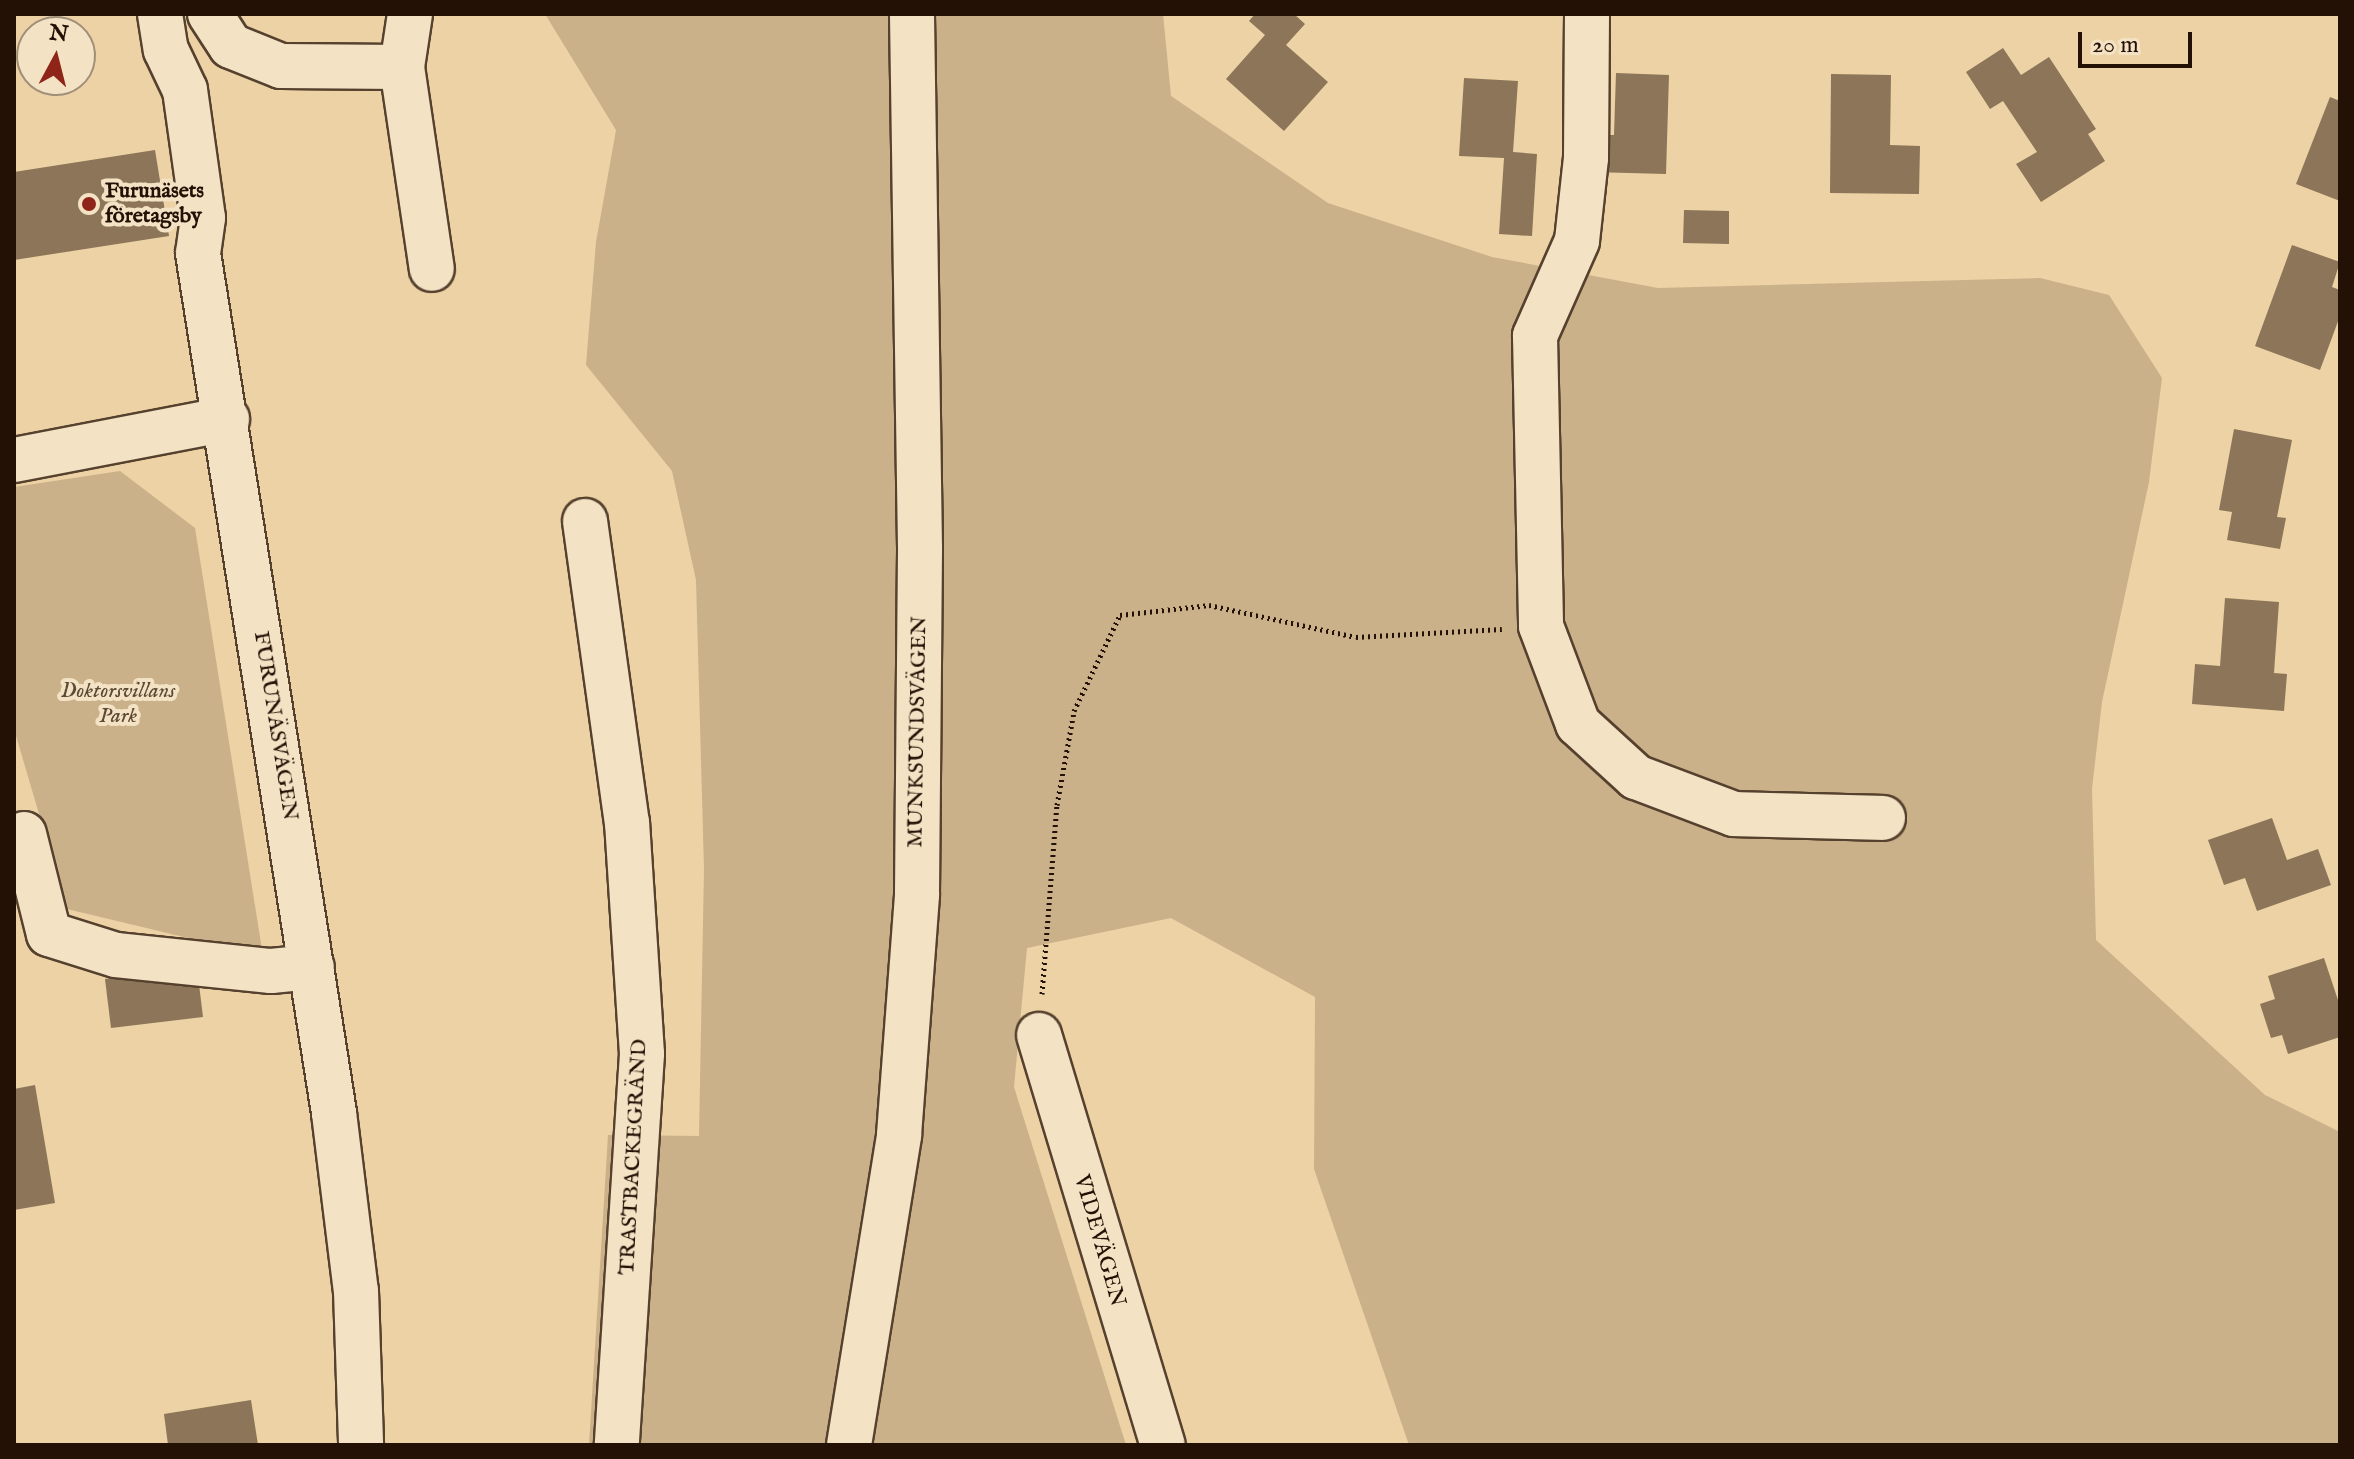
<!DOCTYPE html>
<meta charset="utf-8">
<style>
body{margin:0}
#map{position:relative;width:2354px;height:1459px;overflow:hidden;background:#ecd2a4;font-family:"IM FELL English",serif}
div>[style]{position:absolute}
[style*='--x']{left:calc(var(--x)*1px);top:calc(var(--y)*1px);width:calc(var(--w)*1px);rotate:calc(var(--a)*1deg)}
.green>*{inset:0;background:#cab189}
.building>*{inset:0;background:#8c7558}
.path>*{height:5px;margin-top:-2.5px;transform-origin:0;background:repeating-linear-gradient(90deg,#241106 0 2px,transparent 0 6px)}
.roads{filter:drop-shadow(2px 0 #56412e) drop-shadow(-2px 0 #56412e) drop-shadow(0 2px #56412e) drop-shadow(0 -2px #56412e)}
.minor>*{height:44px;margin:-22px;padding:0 22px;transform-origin:22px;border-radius:22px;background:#f3e2c4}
.dots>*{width:22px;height:22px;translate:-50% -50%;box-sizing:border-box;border:4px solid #f3e2c4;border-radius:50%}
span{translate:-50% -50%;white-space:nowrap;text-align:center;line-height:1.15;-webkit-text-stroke:8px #f3e2c4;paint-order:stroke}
.poi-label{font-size:22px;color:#241106;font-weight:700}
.left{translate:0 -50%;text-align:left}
.park-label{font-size:22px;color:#5e4934;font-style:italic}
.street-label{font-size:22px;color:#241106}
.frame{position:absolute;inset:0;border:16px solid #241106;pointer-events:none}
.north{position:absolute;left:16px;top:16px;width:80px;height:80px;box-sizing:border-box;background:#f3e2c4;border:2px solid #a08e78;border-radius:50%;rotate:7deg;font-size:22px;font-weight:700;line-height:32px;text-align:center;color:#241106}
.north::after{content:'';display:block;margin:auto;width:28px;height:36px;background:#8f2418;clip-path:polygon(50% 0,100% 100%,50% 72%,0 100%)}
.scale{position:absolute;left:2078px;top:32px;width:114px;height:36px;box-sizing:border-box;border:4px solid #241106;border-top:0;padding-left:10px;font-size:24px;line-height:28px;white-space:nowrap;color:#241106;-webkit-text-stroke:6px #f3e2c4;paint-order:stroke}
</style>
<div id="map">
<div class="green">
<i style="clip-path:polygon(545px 14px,1163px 14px,1171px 96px,1328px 203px,1492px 257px,1658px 288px,2040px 278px,2109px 295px,2162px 378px,2149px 482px,2102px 702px,2092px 789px,2096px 940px,2265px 1095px,2340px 1132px,2340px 1445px,1409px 1445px,1314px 1169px,1315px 997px,1171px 918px,1027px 948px,1014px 1087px,1126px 1445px,589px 1445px,608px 1135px,699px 1136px,704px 869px,696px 580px,672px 471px,586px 365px,596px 242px,616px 130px)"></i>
<i style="clip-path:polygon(120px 471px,195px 528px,263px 956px,67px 909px,14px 729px,14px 487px)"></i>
</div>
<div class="building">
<i style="clip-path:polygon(1255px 14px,1294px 14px,1305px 24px,1286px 45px,1328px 82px,1284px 131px,1226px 79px,1265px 35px,1249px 21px)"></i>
<i style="clip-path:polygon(2003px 48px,2021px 75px,2049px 57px,2096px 129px,2088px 134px,2105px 161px,2041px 202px,2016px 164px,2037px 152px,2003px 101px,1990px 109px,1966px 72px)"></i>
<i style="clip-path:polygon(1616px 73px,1669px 75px,1666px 174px,1592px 172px,1594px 135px,1614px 135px)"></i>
<i style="clip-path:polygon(1831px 74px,1891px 75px,1890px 145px,1920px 146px,1919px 194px,1830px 193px)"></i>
<i style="clip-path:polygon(1464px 78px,1518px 81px,1513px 152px,1537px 154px,1532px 236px,1499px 234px,1504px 158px,1459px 156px)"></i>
<i style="clip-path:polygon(2330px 97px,2340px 101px,2340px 201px,2296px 184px)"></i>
<i style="clip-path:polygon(155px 150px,169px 236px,14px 260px,14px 172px)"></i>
<i style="clip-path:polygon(1684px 210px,1729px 211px,1729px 244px,1683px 243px)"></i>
<i style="clip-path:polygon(2292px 245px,2340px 262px,2332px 287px,2340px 290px,2340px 316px,2320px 370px,2255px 346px)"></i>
<i style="clip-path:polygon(2234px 429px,2292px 440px,2277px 517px,2286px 518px,2280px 549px,2227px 540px,2232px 512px,2219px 510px)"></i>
<i style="clip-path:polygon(2225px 598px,2279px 602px,2274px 673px,2287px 674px,2284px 711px,2192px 704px,2195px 664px,2220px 666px)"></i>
<i style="clip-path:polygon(2272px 818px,2287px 860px,2318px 849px,2331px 885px,2257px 911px,2245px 878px,2224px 885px,2208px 840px)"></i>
<i style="clip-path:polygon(2324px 958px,2340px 1006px,2340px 1037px,2288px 1054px,2282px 1035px,2271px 1038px,2260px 1004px,2275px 999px,2268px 976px)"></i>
<i style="clip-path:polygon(197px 968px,203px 1017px,111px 1028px,105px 979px)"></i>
<i style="clip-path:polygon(35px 1085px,55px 1203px,14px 1210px,14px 1089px)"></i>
<i style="clip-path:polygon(251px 1400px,258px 1445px,168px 1445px,164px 1414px)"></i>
</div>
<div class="path">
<i style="--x:1042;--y:994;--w:190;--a:-85.5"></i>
<i style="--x:1057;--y:805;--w:96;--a:-79.7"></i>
<i style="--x:1074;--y:711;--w:106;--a:-64.4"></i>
<i style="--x:1120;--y:615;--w:90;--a:-6.4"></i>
<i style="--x:1209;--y:605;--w:150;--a:12.3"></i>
<i style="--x:1356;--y:637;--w:146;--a:-3.1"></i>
</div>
<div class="roads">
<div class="minor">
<i style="--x:160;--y:14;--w:36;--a:81"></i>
<i style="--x:166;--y:50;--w:44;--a:64.6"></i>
<i style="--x:185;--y:90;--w:129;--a:82"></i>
<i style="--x:203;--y:218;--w:35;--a:98"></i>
<i style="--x:198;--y:253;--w:871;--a:81.01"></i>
<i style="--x:334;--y:1113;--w:179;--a:83"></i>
<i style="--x:356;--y:1291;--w:154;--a:88.1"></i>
<i style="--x:210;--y:14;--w:38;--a:57"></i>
<i style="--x:231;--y:46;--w:54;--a:21.8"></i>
<i style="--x:281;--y:66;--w:121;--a:0.5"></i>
<i style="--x:410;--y:14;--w:54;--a:98.6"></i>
<i style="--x:402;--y:67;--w:204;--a:81.6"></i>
<i style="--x:1587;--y:14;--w:144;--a:90.4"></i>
<i style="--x:1586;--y:158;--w:83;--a:96.2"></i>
<i style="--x:1577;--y:241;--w:104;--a:113.9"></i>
<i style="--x:1535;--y:336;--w:290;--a:88.8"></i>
<i style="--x:1541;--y:626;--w:105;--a:69.3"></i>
<i style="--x:1578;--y:724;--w:79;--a:42.4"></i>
<i style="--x:1636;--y:777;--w:105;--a:20.7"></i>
<i style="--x:1734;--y:814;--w:149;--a:1.5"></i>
<i style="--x:14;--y:460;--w:217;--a:-10.9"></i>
<i style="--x:585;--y:521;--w:304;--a:82.1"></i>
<i style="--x:627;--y:822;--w:232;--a:86.3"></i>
<i style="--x:642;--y:1054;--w:392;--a:93.7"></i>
<i style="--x:24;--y:834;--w:103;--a:76"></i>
<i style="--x:49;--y:934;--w:70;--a:17.4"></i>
<i style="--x:116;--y:955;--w:156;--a:5.9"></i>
<i style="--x:271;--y:971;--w:41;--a:-5.6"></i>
<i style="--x:1039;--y:1035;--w:428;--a:73.2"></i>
<i style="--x:849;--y:1445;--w:314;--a:-80.8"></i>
<i style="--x:899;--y:1135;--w:242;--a:-85.7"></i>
<i style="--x:917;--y:894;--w:346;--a:-89.5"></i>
<i style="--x:920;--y:548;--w:534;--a:-90.86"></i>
</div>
</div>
<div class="dots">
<i style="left:89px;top:204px;background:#8f2418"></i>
</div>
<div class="poi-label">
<span class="left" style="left:105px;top:204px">Furunäsets<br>företagsby</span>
</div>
<div class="park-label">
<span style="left:118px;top:704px">Doktorsvillans<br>Park</span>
</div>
<div class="street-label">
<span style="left:275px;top:726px;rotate:81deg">FURUNÄSVÄGEN</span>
<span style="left:918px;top:732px;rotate:-89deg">MUNKSUNDSVÄGEN</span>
<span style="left:634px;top:1157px;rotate:-87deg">TRASTBACKEGRÄND</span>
<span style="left:1099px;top:1241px;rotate:74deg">VIDEVÄGEN</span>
</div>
<div class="frame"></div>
<div class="north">N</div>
<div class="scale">20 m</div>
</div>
